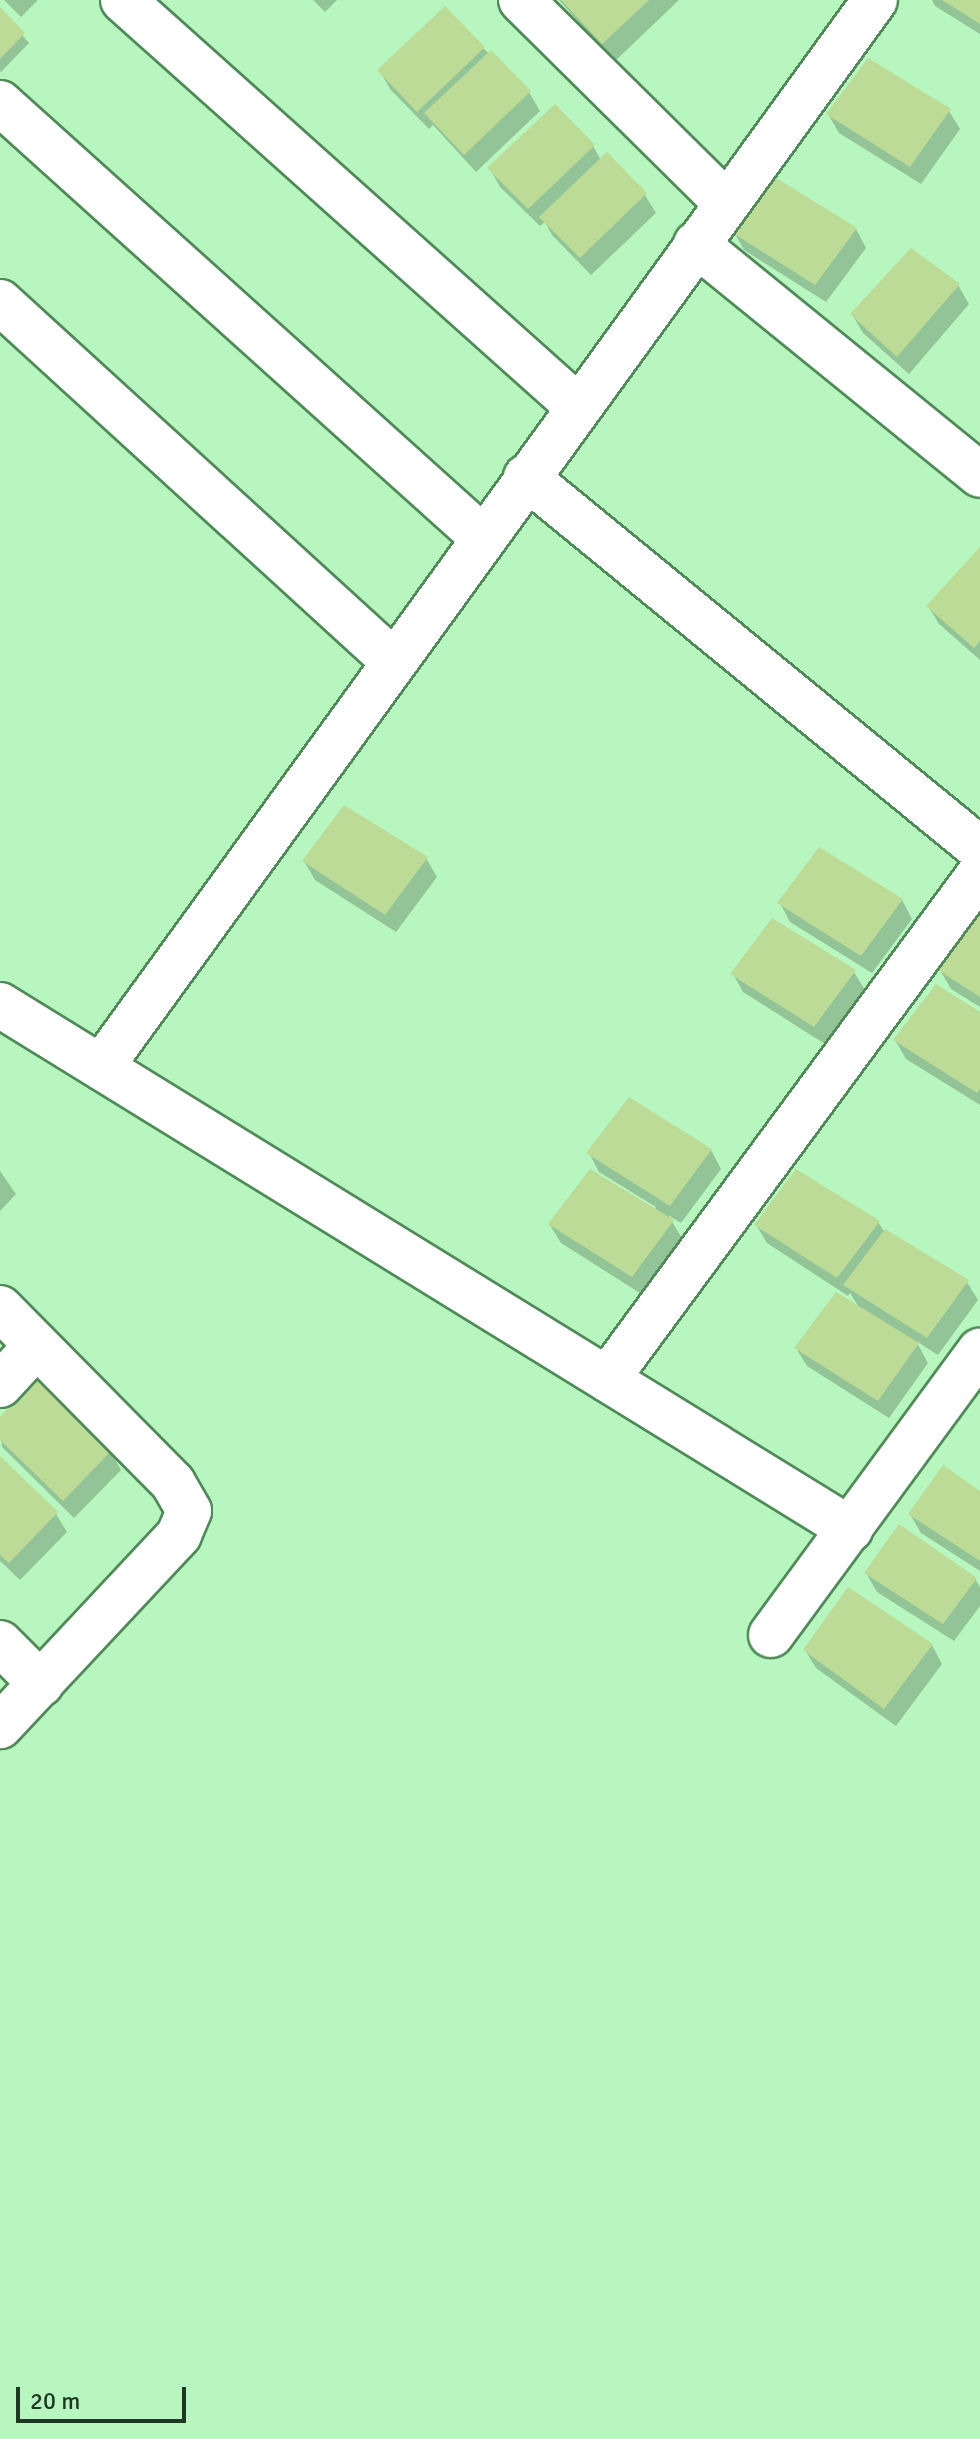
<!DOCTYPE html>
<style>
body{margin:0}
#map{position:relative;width:980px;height:2439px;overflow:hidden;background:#b7f6be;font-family:Signika,sans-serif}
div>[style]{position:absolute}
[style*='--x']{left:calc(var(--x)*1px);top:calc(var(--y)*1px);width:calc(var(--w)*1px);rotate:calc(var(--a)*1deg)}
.shadow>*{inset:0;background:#0003}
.building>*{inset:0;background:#bcdb96}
.roads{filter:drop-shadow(2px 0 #508a59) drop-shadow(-2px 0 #508a59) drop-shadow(0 2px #508a59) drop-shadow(0 -2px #508a59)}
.minor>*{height:44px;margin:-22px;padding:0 22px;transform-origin:22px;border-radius:22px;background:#fff}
span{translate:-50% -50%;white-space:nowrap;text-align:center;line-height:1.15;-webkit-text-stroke:6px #b7f6be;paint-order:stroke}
.scale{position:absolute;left:16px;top:2387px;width:170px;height:36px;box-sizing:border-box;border:4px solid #1f3722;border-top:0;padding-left:10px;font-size:24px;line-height:28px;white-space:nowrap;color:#1f3722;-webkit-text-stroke:6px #b7f6be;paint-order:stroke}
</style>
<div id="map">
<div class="shadow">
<i style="clip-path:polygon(4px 0,38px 0,21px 17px)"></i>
<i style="clip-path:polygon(313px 0,337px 0,325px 12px)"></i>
<i style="clip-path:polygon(559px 0,679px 0,614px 62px)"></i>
<i style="clip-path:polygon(932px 0,980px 0,980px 34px,935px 6px)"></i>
<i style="clip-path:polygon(0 10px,29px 43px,1px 72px,0 71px)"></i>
<i style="clip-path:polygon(483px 48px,529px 92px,540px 111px,476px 172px,433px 125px,429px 129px,390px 89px,380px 71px)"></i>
<i style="clip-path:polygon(949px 111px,960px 129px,921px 184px,839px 133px,828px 114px)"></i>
<i style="clip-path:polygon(593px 146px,601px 160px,645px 195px,656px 213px,591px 275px,552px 235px,545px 222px,540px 226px,500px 187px,490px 169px)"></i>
<i style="clip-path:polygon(856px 229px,866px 248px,826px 302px,744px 250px,734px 232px)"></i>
<i style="clip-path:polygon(958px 285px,969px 304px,909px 374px,863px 333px,852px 314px)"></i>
<i style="clip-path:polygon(980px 550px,980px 660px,939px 624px,928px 606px)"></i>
<i style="clip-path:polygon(426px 858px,437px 877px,396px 932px,315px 880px,304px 861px)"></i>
<i style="clip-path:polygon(902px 900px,912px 919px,872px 973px,790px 922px,780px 903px)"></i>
<i style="clip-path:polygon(980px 918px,980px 1007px,951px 989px,940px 970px)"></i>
<i style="clip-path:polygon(854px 972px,865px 990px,825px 1044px,743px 992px,733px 974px)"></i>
<i style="clip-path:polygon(980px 1014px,980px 1105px,906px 1059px,895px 1040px)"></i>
<i style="clip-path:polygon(711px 1150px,721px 1169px,681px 1223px,668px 1215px,683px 1240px,643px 1295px,561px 1243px,550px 1225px,654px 1211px,656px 1207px,599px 1172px,589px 1153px)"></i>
<i style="clip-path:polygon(0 1171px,16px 1194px,0 1211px)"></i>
<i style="clip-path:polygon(878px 1222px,885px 1233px,967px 1282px,978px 1300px,938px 1355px,916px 1341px,928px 1363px,889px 1418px,807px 1366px,796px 1348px,860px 1309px,850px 1293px,848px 1296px,767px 1243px,756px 1225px)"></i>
<i style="clip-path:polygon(0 1419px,110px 1451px,121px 1470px,74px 1518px,2px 1447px)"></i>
<i style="clip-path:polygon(0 1458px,56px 1514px,67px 1532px,20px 1580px,0 1561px)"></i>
<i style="clip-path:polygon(980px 1494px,980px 1571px,921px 1533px,910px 1514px)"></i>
<i style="clip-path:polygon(866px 1573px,975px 1579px,980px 1587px,980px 1606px,954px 1641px,877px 1592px)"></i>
<i style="clip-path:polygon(932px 1645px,942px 1664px,896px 1726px,816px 1668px,805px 1650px)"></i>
</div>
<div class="building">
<i style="clip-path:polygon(561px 0,649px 0,602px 44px)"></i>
<i style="clip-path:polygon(942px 0,980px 0,980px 24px)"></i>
<i style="clip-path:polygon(445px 6px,485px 47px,417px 112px,377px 70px)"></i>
<i style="clip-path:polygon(0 7px,25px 33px,0 59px)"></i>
<i style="clip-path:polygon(491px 50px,531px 91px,464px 155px,424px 113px)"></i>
<i style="clip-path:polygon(868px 58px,951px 109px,910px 167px,826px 114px)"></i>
<i style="clip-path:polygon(555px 104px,595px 145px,528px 209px,487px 168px)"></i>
<i style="clip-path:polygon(607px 152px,647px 193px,580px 258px,539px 217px)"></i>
<i style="clip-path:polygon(773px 176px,857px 228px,815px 285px,731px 232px)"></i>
<i style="clip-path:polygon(911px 248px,960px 284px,897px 357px,850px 314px)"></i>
<i style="clip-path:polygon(980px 547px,980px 641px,974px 648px,926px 606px)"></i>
<i style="clip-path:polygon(344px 805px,428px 857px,385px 915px,302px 861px)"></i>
<i style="clip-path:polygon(819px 847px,903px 899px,861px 956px,777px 903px)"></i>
<i style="clip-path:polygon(980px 915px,980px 997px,938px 970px)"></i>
<i style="clip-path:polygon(772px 918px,856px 970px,814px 1027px,730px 974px)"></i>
<i style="clip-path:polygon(936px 984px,980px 1012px,980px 1089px,977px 1093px,893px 1040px)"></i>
<i style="clip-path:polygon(629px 1097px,712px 1149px,670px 1206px,586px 1153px)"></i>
<i style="clip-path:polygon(590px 1169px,674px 1220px,632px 1277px,548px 1224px)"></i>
<i style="clip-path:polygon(796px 1169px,880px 1221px,837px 1278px,754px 1225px)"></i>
<i style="clip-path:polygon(885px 1229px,969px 1280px,927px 1338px,843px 1285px)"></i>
<i style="clip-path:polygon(836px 1292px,919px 1343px,878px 1401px,794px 1348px)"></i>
<i style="clip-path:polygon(37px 1377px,112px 1450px,63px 1501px,0 1440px,0 1417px)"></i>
<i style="clip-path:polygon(0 1456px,58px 1512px,9px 1563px,0 1555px)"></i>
<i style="clip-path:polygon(943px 1465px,980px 1491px,980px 1561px,908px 1514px)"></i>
<i style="clip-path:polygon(899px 1524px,977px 1578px,943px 1624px,864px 1573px)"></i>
<i style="clip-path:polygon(848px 1587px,933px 1644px,884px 1709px,803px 1650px)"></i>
</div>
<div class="roads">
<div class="minor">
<i style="--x:123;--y:0;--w:610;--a:41.81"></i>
<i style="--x:521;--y:0;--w:289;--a:44.7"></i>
<i style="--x:0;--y:103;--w:649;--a:42"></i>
<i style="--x:696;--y:244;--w:366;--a:39.1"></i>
<i style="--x:0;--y:302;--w:532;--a:42.41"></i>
<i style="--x:526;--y:477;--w:587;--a:39.33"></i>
<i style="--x:0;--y:1005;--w:999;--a:31.65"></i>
<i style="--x:101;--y:1067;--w:1318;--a:-54.04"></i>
<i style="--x:0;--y:1308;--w:246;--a:45.3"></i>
<i style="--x:173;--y:1483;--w:32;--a:60"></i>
<i style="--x:189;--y:1511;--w:26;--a:113"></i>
<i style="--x:179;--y:1535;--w:262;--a:133.1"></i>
<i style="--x:607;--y:1379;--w:629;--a:-53.6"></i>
<i style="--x:0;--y:1385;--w:54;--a:-47.2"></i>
<i style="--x:771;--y:1635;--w:353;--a:-53.7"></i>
<i style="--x:0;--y:1643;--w:58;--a:45"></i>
</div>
</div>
<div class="scale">20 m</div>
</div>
